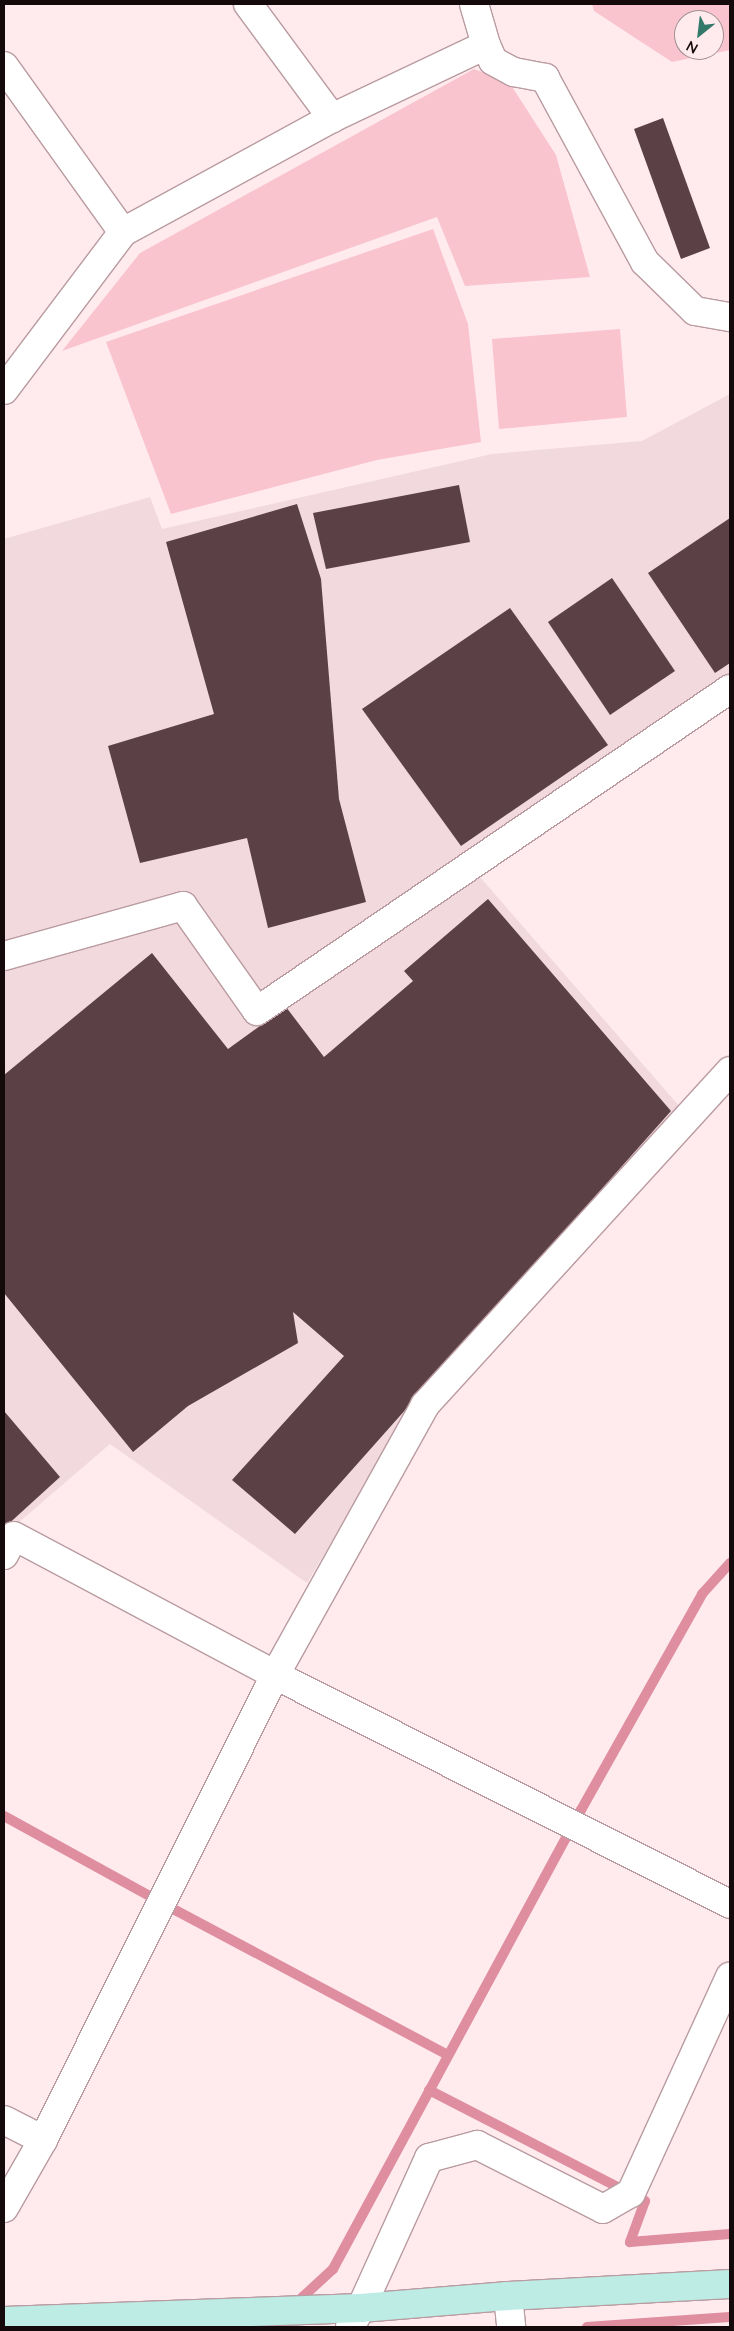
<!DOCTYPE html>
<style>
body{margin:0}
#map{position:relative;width:734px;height:2331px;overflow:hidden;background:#ffebee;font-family:Lato,sans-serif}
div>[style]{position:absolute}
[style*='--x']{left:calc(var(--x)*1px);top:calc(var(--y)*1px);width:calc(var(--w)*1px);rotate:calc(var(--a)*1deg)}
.built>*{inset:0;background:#f1d9dd}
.green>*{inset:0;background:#fac4cf}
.stream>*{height:10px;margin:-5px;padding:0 5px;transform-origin:5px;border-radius:5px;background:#df8ea0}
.building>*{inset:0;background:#5b4146}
.roads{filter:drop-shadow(1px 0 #b99ba1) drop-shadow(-1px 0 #b99ba1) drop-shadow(0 1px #b99ba1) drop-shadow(0 -1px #b99ba1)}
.street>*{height:28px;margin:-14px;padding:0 14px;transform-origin:14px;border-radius:14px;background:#fff}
.secondary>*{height:28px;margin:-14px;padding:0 14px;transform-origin:14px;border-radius:14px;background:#bcece4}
span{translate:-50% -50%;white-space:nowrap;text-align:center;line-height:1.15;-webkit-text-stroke:5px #ffebee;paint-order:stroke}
.frame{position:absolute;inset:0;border:5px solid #140a0c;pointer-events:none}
.north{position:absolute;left:674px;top:10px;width:50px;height:50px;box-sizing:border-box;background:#ffebee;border:1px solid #a19194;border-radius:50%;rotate:209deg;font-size:14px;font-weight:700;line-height:20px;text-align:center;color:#140a0c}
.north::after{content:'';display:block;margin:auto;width:18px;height:22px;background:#34786a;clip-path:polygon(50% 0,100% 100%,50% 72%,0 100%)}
</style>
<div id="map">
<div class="built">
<i style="clip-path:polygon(730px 394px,730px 678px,466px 861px,680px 1107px,411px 1409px,307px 1583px,110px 1444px,4px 1535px,4px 539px,150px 497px,162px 529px,492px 454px,642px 441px)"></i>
</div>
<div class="green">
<i style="clip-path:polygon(evenodd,592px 4px,730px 4px,730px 50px,672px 62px,594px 11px,592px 4px,684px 20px,714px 20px,714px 50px,684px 50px,684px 20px)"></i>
<i style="clip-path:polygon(474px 69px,509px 82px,556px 155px,590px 277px,465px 286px,437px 217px,62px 351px,140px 253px)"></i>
<i style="clip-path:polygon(433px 229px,468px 324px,481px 442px,377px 460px,171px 514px,106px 342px)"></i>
<i style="clip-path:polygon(620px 329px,627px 417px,499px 429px,492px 339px)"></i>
</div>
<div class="stream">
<i style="--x:4;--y:1816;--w:197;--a:28.8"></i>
<i style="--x:177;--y:1911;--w:307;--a:28"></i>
<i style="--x:429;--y:2090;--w:243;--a:27.2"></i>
<i style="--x:645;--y:2201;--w:44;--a:110.1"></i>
<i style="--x:630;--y:2242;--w:100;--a:-4.6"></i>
<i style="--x:295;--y:2304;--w:52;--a:-42.6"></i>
<i style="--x:333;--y:2269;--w:522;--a:-61.62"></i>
<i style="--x:581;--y:1810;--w:248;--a:-60.7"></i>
<i style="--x:702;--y:1594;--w:42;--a:-47.9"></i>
<i style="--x:587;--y:2327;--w:143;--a:-4"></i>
</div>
<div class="building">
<i style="clip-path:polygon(663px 118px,710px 248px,681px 259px,634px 129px)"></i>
<i style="clip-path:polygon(459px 485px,470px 542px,326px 569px,313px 513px)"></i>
<i style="clip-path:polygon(297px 504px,321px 579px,339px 799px,366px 902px,268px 928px,247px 838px,140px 863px,108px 746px,214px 714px,166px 542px)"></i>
<i style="clip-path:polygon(730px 518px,730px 663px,715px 673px,648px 573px)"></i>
<i style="clip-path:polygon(612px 578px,675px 671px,610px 715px,548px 622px)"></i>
<i style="clip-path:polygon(510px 608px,608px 745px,461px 846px,362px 709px)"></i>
<i style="clip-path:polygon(488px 899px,671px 1111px,295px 1534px,232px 1480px,344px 1356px,293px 1312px,298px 1343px,188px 1406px,133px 1452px,4px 1293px,4px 1075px,152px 953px,228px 1049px,286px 1007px,324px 1057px,413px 981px,404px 971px)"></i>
<i style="clip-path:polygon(4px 1411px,60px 1477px,4px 1528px)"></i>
</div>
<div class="roads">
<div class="street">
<i style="--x:248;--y:4;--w:142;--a:53.6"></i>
<i style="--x:474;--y:4;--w:43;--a:73.7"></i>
<i style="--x:486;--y:45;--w:17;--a:66"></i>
<i style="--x:493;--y:61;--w:24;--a:28"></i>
<i style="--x:514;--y:72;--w:32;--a:11"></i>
<i style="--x:545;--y:78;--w:209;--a:61.5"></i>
<i style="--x:645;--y:262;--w:70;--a:44.4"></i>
<i style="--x:695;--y:311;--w:36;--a:10"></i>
<i style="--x:4;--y:66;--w:204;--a:54.4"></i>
<i style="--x:4;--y:390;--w:198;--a:-53"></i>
<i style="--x:123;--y:232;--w:238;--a:-28.6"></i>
<i style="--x:332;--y:118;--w:170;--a:-25.4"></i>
<i style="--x:4;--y:956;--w:186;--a:-15.6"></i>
<i style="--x:183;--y:906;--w:128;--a:54.8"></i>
<i style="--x:257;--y:1011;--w:572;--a:-34.25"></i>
<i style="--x:4;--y:1555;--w:21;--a:-62"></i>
<i style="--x:14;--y:1536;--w:296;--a:28"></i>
<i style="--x:275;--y:1675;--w:509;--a:26.72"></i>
<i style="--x:4;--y:2120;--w:44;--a:27.1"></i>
<i style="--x:4;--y:2208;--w:78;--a:-60.2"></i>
<i style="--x:43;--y:2140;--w:520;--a:-63.48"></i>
<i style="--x:275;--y:1675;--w:309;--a:-60.9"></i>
<i style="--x:425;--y:1405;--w:452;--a:-47.6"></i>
<i style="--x:508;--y:2296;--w:31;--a:84"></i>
<i style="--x:350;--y:2327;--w:22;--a:-60"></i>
<i style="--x:361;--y:2308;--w:165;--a:-65.6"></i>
<i style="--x:429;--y:2158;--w:50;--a:-15.2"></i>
<i style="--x:477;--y:2145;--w:141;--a:26.9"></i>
<i style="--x:603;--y:2209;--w:32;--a:-30"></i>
<i style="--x:631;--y:2193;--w:238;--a:-65.4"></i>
</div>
<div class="secondary">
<i style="--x:4;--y:2321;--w:357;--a:-2.1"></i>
<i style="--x:361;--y:2308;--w:147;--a:-4.7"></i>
<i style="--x:508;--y:2296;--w:222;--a:-3.1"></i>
</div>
</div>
<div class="frame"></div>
<div class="north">N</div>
</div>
